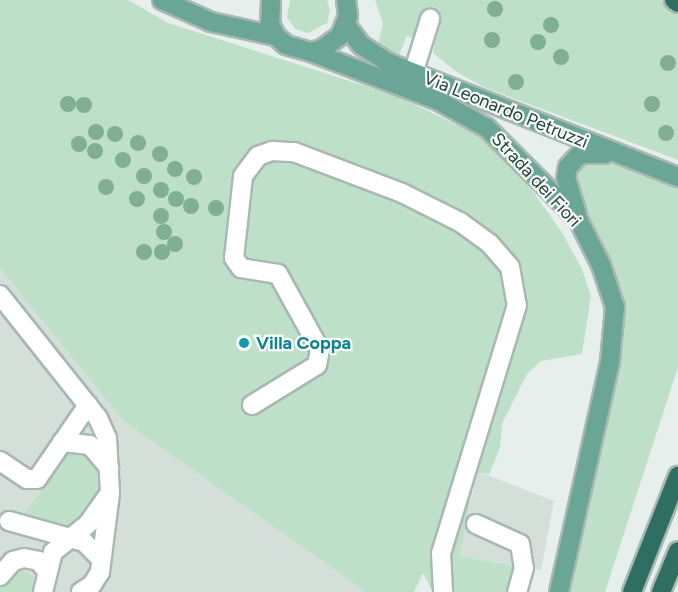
<!DOCTYPE html>
<style>
body{margin:0}
#map{position:relative;width:678px;height:592px;overflow:hidden;background:#e6efeb;font-family:Figtree,sans-serif}
div>[style]{position:absolute}
[style*='--x']{left:calc(var(--x)*1px);top:calc(var(--y)*1px);width:calc(var(--w)*1px);rotate:calc(var(--a)*1deg)}
.built>*{inset:0;background:#d4dfda}
.green>*{inset:0;background:#bfe0c8}
.roads{filter:drop-shadow(2px 0 #a8b8b2) drop-shadow(-2px 0 #a8b8b2) drop-shadow(0 2px #a8b8b2) drop-shadow(0 -2px #a8b8b2)}
.minor>*{height:18px;margin:-9px;padding:0 9px;transform-origin:9px;border-radius:9px;background:#fff}
.major>*{height:18px;margin:-9px;padding:0 9px;transform-origin:9px;border-radius:9px;background:#6aa596}
.highway>*{height:18px;margin:-9px;padding:0 9px;transform-origin:9px;border-radius:9px;background:#2f6f62}
.trees>*{width:16px;height:16px;margin:-8px;border-radius:50%;background:#80af93}
.dots>*{width:16px;height:16px;translate:-50% -50%;box-sizing:border-box;border:3px solid #f7fbf9;border-radius:50%}
span{translate:-50% -50%;white-space:nowrap;text-align:center;line-height:1.15;-webkit-text-stroke:4.5px #f7fbf9;paint-order:stroke}
.street-label{font-size:18px;color:#24423a}
.culture-label{font-size:18px;color:#0d838f;font-weight:700}
.left{translate:0 -50%;text-align:left}
</style>
<div id="map">
<div class="built">
<i style="clip-path:polygon(0 268px,125px 421px,366px 592px,0 592px)"></i>
<i style="clip-path:polygon(477px 471px,554px 501px,541px 570px,460px 556px)"></i>
</div>
<div class="green">
<i style="clip-path:polygon(0 0,128px 0,168px 23px,397px 96px,482px 137px,524px 179px,561px 231px,582px 269px,591px 296px,582px 354px,541px 361px,527px 374px,502px 424px,500px 448px,489px 474px,476px 472px,460px 556px,516px 566px,507px 592px,433px 592px,423px 573px,414px 592px,366px 592px,124px 421px,0 268px)"></i>
<i style="clip-path:polygon(290px 0,327px 0,330px 10px,327px 23px,308px 33px,295px 29px,287px 17px)"></i>
<i style="clip-path:polygon(375px 0,661px 0,678px 14px,678px 160px,486px 88px,458px 73px,433px 53px,435px 46px,407px 36px,398px 57px,377px 49px,383px 23px)"></i>
<i style="clip-path:polygon(579px 157px,614px 160px,678px 188px,678px 367px,605px 592px,562px 592px,620px 326px,573px 191px,570px 177px)"></i>
<i style="clip-path:polygon(82px 447px,99px 469px,95px 502px,88px 513px,71px 527px,21px 518px,72px 449px)"></i>
<i style="clip-path:polygon(20px 568px,34px 577px,32px 592px,0 592px,0 584px,10px 572px)"></i>
</div>
<div class="roads">
<div class="minor">
<i style="--x:413;--y:74;--w:58;--a:-72.8"></i>
<i style="--x:0;--y:295;--w:157;--a:51.5"></i>
<i style="--x:98;--y:418;--w:22;--a:66"></i>
<i style="--x:107;--y:438;--w:55;--a:86.9"></i>
<i style="--x:110;--y:493;--w:80;--a:97.2"></i>
<i style="--x:100;--y:572;--w:15;--a:122"></i>
<i style="--x:92;--y:585;--w:13;--a:148"></i>
<i style="--x:252;--y:405;--w:76;--a:-31.6"></i>
<i style="--x:317;--y:365;--w:15;--a:-79"></i>
<i style="--x:320;--y:350;--w:87;--a:-118.9"></i>
<i style="--x:278;--y:274;--w:37;--a:-171"></i>
<i style="--x:241;--y:268;--w:12;--a:-125"></i>
<i style="--x:234;--y:258;--w:82;--a:-83.7"></i>
<i style="--x:243;--y:176;--w:25;--a:-53"></i>
<i style="--x:258;--y:156;--w:15;--a:-20"></i>
<i style="--x:272;--y:151;--w:22;--a:3"></i>
<i style="--x:294;--y:152;--w:116;--a:20.8"></i>
<i style="--x:402;--y:193;--w:65;--a:26.6"></i>
<i style="--x:460;--y:222;--w:37;--a:36"></i>
<i style="--x:490;--y:244;--w:30;--a:49"></i>
<i style="--x:510;--y:267;--w:39;--a:80"></i>
<i style="--x:517;--y:305;--w:259;--a:107"></i>
<i style="--x:441;--y:553;--w:39;--a:87"></i>
<i style="--x:62;--y:442;--w:28;--a:6"></i>
<i style="--x:90;--y:445;--w:30;--a:50"></i>
<i style="--x:0;--y:461;--w:32;--a:34"></i>
<i style="--x:27;--y:479;--w:10;--a:0"></i>
<i style="--x:37;--y:479;--w:90;--a:-55.4"></i>
<i style="--x:9;--y:521;--w:78;--a:15.6"></i>
<i style="--x:84;--y:542;--w:21;--a:45"></i>
<i style="--x:476;--y:524;--w:48;--a:24.4"></i>
<i style="--x:520;--y:544;--w:24;--a:81"></i>
<i style="--x:524;--y:568;--w:25;--a:106"></i>
<i style="--x:0;--y:576;--w:20;--a:-49"></i>
<i style="--x:13;--y:561;--w:11;--a:-15"></i>
<i style="--x:24;--y:558;--w:15;--a:11"></i>
<i style="--x:39;--y:561;--w:14;--a:54"></i>
<i style="--x:43;--y:592;--w:41;--a:-76"></i>
<i style="--x:53;--y:552;--w:45;--a:-38.7"></i>
<i style="--x:88;--y:524;--w:33;--a:-55"></i>
</div>
<div class="major">
<i style="--x:162;--y:0;--w:54;--a:24.2"></i>
<i style="--x:211;--y:22;--w:66;--a:12.2"></i>
<i style="--x:271;--y:0;--w:24;--a:92"></i>
<i style="--x:270;--y:24;--w:13;--a:63"></i>
<i style="--x:276;--y:36;--w:13;--a:42"></i>
<i style="--x:286;--y:45;--w:26;--a:16"></i>
<i style="--x:311;--y:52;--w:11;--a:-15"></i>
<i style="--x:322;--y:49;--w:22;--a:-36"></i>
<i style="--x:340;--y:36;--w:22;--a:-68"></i>
<i style="--x:348;--y:16;--w:16;--a:-97"></i>
<i style="--x:346;--y:25;--w:25;--a:53"></i>
<i style="--x:361;--y:45;--w:31;--a:33"></i>
<i style="--x:387;--y:62;--w:313;--a:21.6"></i>
<i style="--x:311;--y:52;--w:135;--a:20.9"></i>
<i style="--x:437;--y:100;--w:57;--a:29.2"></i>
<i style="--x:487;--y:128;--w:129;--a:45"></i>
<i style="--x:578;--y:219;--w:51;--a:63.4"></i>
<i style="--x:601;--y:265;--w:44;--a:71.6"></i>
<i style="--x:615;--y:307;--w:55;--a:95.2"></i>
<i style="--x:610;--y:362;--w:236;--a:102.5"></i>
<i style="--x:577;--y:214;--w:37;--a:-107"></i>
<i style="--x:566;--y:179;--w:12;--a:-81"></i>
<i style="--x:568;--y:167;--w:18;--a:-47"></i>
<i style="--x:580;--y:154;--w:25;--a:0"></i>
</div>
<div class="highway">
<i style="--x:674;--y:0;--w:5;--a:37"></i>
<i style="--x:632;--y:592;--w:125;--a:-68.4"></i>
<i style="--x:661;--y:592;--w:44;--a:-67.5"></i>
</div>
</div>
<div class="trees">
<i style="left:495px;top:9px"></i>
<i style="left:551px;top:25px"></i>
<i style="left:492px;top:40px"></i>
<i style="left:538px;top:42px"></i>
<i style="left:561px;top:57px"></i>
<i style="left:668px;top:63px"></i>
<i style="left:516px;top:82px"></i>
<i style="left:68px;top:104px"></i>
<i style="left:652px;top:104px"></i>
<i style="left:84px;top:105px"></i>
<i style="left:96px;top:132px"></i>
<i style="left:666px;top:133px"></i>
<i style="left:115px;top:134px"></i>
<i style="left:138px;top:143px"></i>
<i style="left:79px;top:144px"></i>
<i style="left:95px;top:151px"></i>
<i style="left:160px;top:154px"></i>
<i style="left:123px;top:160px"></i>
<i style="left:175px;top:169px"></i>
<i style="left:144px;top:176px"></i>
<i style="left:194px;top:177px"></i>
<i style="left:106px;top:187px"></i>
<i style="left:161px;top:190px"></i>
<i style="left:137px;top:199px"></i>
<i style="left:176px;top:199px"></i>
<i style="left:191px;top:206px"></i>
<i style="left:216px;top:208px"></i>
<i style="left:161px;top:216px"></i>
<i style="left:164px;top:232px"></i>
<i style="left:175px;top:244px"></i>
<i style="left:144px;top:252px"></i>
<i style="left:162px;top:252px"></i>
</div>
<div class="dots">
<i style="left:244px;top:343px;background:#0f9aa8"></i>
</div>
<div class="street-label">
<span style="left:506px;top:110px;rotate:22deg">Via Leonardo Petruzzi</span>
<span style="left:536px;top:180px;rotate:47deg">Strada dei Fiori</span>
</div>
<div class="culture-label">
<span class="left" style="left:256px;top:343px">Villa Coppa</span>
</div>
</div>
